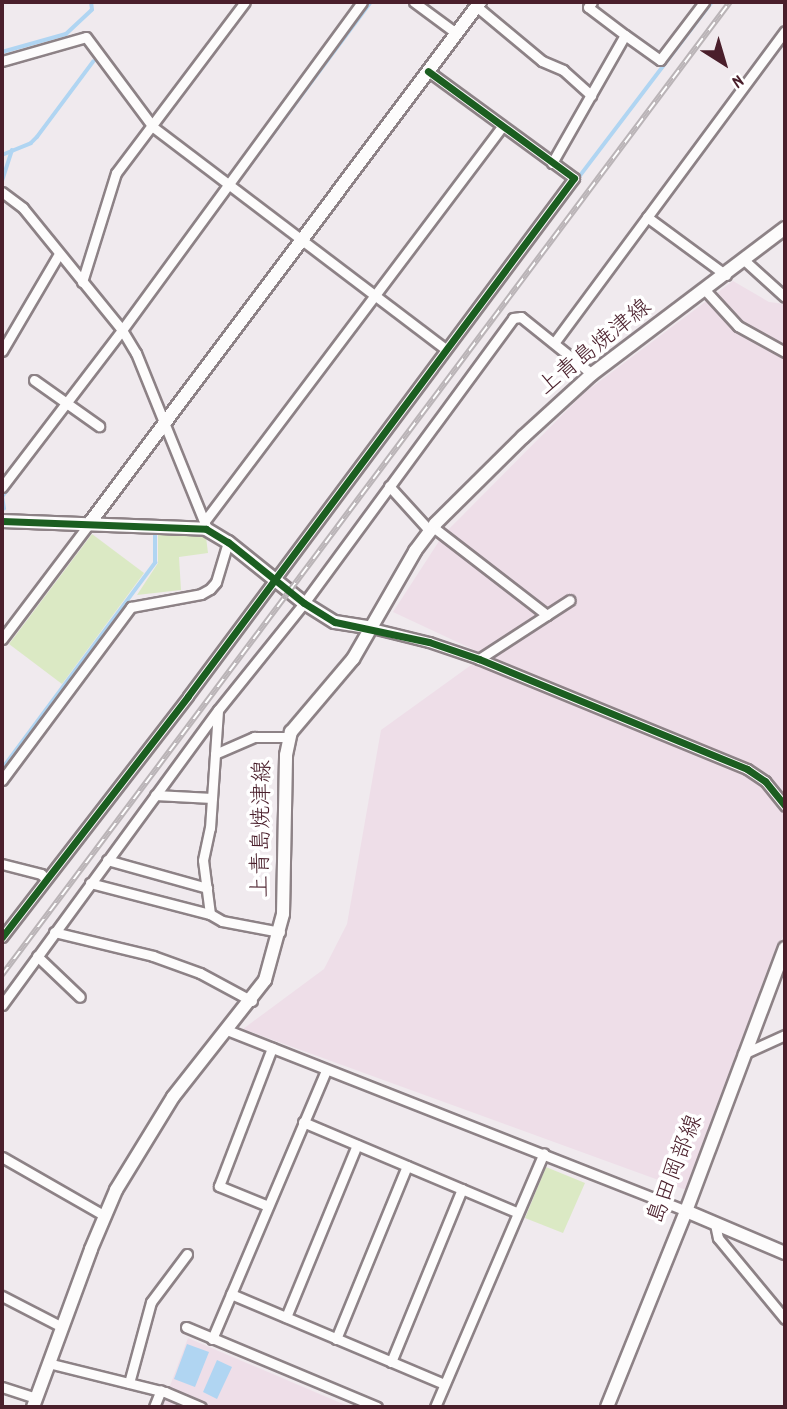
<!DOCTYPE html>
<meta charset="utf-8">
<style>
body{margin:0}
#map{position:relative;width:787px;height:1409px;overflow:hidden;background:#f0eaee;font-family:Dekko,"Klee One",sans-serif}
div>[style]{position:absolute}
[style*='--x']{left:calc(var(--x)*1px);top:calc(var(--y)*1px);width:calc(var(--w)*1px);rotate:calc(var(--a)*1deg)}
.built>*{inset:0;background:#eedee8}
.green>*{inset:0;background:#dbe9c4}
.water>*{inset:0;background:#b0d5f2}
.stream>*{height:3.5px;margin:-1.75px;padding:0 1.75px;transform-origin:1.75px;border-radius:1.75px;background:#b0d5f2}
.roads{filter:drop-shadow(2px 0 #8d8286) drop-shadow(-2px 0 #8d8286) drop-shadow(0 2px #8d8286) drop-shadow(0 -2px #8d8286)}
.street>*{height:9px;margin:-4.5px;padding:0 4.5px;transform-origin:4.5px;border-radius:4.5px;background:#fdfcfc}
.secondary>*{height:12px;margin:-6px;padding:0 6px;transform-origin:6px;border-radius:6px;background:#fdfcfc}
.rail>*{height:6px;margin-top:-3px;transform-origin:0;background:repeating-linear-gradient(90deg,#fff 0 10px,#bab4b7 0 20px);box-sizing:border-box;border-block:2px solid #bab4b7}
.cycleway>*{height:7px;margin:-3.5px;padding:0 3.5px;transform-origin:3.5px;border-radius:3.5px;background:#1b5e20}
span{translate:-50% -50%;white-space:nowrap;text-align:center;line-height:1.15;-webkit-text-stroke:7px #fff;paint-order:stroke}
.street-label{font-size:23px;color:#4a1f2b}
.frame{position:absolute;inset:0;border:4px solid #4a1f2b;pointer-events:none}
.north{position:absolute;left:689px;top:28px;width:70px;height:70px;-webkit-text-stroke:5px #fff;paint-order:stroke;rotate:143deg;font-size:19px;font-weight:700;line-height:28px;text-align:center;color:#4a1f2b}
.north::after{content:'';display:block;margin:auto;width:24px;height:32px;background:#4a1f2b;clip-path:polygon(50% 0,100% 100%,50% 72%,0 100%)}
</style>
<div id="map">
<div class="built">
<i style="clip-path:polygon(733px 281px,769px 302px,785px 304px,785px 931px,686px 1190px,243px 1029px,324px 969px,347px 924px,381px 730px,485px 655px,393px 612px,443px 535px,584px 393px)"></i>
<i style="clip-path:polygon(188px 1338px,350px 1407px,162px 1407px)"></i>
</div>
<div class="green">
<i style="clip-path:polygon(158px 532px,206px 537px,208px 553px,179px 557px,181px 590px,137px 595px,158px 563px)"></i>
<i style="clip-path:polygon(92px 534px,144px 573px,62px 684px,9px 644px)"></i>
<i style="clip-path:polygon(546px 1167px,585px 1183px,563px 1233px,525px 1218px)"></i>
</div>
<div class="water">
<i style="clip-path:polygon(187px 1344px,209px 1352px,195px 1387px,174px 1379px)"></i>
<i style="clip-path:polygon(217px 1360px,232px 1367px,217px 1399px,203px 1392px)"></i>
</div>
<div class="stream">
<i style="--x:2;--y:52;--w:66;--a:-15.7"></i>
<i style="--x:66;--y:34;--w:35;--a:-43"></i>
<i style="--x:92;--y:10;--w:8;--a:-97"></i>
<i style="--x:2;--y:155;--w:31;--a:-22"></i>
<i style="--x:31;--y:143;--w:8;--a:-45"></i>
<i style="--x:37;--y:137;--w:94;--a:-53.3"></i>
<i style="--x:2;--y:181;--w:32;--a:-72"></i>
<i style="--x:576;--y:181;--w:225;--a:-52.8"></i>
<i style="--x:128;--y:329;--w:407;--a:-53.4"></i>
<i style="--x:4;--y:509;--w:12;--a:-99"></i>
<i style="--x:2;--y:497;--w:111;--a:-53.4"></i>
<i style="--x:2;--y:769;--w:257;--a:-53.4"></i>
<i style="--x:155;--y:563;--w:29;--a:-90"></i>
<i style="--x:57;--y:874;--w:89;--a:-52.7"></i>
</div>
<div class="roads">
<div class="street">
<i style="--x:414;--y:2;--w:52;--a:36.4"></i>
<i style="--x:476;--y:6;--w:86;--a:39.8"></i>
<i style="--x:542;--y:61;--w:23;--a:23"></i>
<i style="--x:563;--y:70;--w:38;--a:42"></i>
<i style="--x:625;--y:35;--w:43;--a:35.5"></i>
<i style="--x:660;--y:60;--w:73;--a:-52.8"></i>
<i style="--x:2;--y:61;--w:87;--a:-15.9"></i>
<i style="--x:86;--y:37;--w:112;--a:53.3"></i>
<i style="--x:153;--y:127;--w:367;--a:37.2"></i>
<i style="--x:552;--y:163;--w:147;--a:-60.3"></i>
<i style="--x:625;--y:35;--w:46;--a:-142.9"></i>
<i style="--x:588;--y:7;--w:6;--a:-51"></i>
<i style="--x:2;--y:192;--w:26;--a:37"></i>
<i style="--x:23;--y:208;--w:157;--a:50.9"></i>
<i style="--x:122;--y:330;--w:27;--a:59"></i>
<i style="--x:136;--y:353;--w:187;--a:68"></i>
<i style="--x:647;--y:217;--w:98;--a:36.3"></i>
<i style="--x:744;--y:260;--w:55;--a:42.1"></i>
<i style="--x:82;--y:282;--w:114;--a:-72.7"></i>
<i style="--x:116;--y:173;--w:214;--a:-53"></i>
<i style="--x:705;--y:290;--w:49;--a:47.5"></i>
<i style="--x:738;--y:326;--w:54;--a:29"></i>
<i style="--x:554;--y:343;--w:388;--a:-53.5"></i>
<i style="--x:2;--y:351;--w:113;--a:-59.6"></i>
<i style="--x:34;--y:380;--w:80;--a:35.3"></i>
<i style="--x:389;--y:486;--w:61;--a:47.7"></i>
<i style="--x:2;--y:487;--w:198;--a:-52.6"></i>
<i style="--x:122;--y:330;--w:406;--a:-53.8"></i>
<i style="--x:204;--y:522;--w:495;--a:-53"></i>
<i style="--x:433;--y:527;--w:144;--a:37.7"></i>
<i style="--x:372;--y:628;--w:59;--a:13.8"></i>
<i style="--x:429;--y:642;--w:53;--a:18.8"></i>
<i style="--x:479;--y:659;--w:290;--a:22.3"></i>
<i style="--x:747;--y:769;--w:22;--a:34"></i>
<i style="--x:765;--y:781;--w:32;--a:51"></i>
<i style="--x:2;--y:639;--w:144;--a:-52.9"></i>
<i style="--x:479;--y:659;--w:108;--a:-33"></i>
<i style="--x:215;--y:754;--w:43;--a:-23.6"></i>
<i style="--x:254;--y:737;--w:35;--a:0"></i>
<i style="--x:2;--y:780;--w:216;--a:-53.3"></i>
<i style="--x:131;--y:607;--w:71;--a:-10.5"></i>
<i style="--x:201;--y:594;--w:10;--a:-29"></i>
<i style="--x:210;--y:589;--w:9;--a:-49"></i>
<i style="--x:216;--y:582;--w:42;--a:-73.3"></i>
<i style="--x:155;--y:795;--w:57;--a:3"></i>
<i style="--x:107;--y:860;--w:104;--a:15.6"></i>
<i style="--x:2;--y:864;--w:40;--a:14.4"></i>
<i style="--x:41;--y:874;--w:7;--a:45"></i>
<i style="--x:90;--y:883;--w:124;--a:14.5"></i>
<i style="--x:210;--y:914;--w:14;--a:30"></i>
<i style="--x:222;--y:921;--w:59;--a:10.7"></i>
<i style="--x:210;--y:914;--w:54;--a:-97.4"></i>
<i style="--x:203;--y:860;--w:33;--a:-78"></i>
<i style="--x:210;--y:828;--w:116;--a:-86.1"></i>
<i style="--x:54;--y:932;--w:102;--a:13.6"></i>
<i style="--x:153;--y:956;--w:50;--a:19.9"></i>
<i style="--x:200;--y:973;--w:59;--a:28.3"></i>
<i style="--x:2;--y:937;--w:304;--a:-52.3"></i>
<i style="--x:188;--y:696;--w:646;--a:-53.31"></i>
<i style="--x:574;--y:178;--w:181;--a:-143.8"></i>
<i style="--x:37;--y:956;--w:59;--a:43.6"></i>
<i style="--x:2;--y:1005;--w:366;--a:-53.8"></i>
<i style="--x:218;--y:710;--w:137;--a:-51.2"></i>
<i style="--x:304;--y:603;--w:353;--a:-53.7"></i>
<i style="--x:513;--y:318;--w:8;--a:-7"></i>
<i style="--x:521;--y:317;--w:91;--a:38.8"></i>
<i style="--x:227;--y:1030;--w:493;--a:21.5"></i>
<i style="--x:743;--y:1054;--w:46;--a:-24.3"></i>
<i style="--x:303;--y:1122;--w:233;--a:22.9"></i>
<i style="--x:2;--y:1157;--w:119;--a:29.8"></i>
<i style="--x:268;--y:1206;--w:53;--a:-157.8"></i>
<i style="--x:219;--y:1186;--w:148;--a:-69"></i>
<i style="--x:715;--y:1224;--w:14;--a:78"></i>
<i style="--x:718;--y:1238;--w:105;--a:50.4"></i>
<i style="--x:231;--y:1294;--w:231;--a:22.9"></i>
<i style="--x:2;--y:1296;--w:68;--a:27.3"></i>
<i style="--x:286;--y:1317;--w:186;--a:-67.6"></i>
<i style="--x:186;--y:1327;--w:207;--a:22.7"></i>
<i style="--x:212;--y:1339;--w:292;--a:-67"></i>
<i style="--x:336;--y:1339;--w:187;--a:-67.7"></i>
<i style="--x:391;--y:1362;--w:187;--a:-67.7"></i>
<i style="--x:48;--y:1363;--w:121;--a:13.9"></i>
<i style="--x:165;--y:1392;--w:39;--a:23"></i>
<i style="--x:129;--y:1383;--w:84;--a:-74.8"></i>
<i style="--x:151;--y:1302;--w:60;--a:-53.1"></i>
<i style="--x:2;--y:1387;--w:36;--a:18"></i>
<i style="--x:154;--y:1407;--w:18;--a:-68"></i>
<i style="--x:435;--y:1407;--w:276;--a:-66.8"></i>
</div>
<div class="secondary">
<i style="--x:2;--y:521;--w:204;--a:2.2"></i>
<i style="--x:206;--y:529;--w:26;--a:31"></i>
<i style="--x:228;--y:542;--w:97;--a:38.8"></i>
<i style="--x:304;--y:603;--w:36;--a:32"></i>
<i style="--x:335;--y:622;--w:37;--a:9"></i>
<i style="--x:89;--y:524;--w:652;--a:-53.17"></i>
<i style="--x:686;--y:1211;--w:108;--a:23"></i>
<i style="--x:33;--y:1407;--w:168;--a:-69.8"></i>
<i style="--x:91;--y:1249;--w:64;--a:-67"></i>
<i style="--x:116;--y:1190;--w:109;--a:-58.5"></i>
<i style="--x:173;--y:1097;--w:149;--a:-51.8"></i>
<i style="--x:265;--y:980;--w:68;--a:-74.7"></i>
<i style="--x:283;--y:914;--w:159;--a:-88.9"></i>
<i style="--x:286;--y:755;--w:24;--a:-78"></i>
<i style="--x:291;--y:732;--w:96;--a:-49.7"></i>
<i style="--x:353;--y:659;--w:125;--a:-60.1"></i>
<i style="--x:415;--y:551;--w:34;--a:-53"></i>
<i style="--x:435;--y:524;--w:124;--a:-44.7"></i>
<i style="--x:523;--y:437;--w:93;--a:-42.4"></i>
<i style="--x:592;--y:374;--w:242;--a:-37.1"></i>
<i style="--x:607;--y:1407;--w:211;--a:-68"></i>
<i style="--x:686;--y:1211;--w:281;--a:-69.4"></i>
</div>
</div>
<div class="rail">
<i style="--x:2;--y:975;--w:1215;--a:-53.2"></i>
</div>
<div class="cycleway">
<i style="--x:2;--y:521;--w:204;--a:2.2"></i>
<i style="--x:206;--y:529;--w:26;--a:31"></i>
<i style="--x:228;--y:542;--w:97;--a:38.8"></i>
<i style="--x:304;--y:603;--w:36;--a:32"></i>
<i style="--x:335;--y:622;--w:96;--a:12"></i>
<i style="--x:429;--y:642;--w:53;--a:18.8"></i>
<i style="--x:479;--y:659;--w:290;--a:22.3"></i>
<i style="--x:747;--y:769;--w:22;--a:34"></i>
<i style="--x:765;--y:781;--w:32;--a:51"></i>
<i style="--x:2;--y:937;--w:304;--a:-52.3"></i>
<i style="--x:188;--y:696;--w:646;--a:-53.31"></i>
<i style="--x:574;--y:178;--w:181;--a:-143.8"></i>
</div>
<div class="street-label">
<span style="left:596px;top:349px;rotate:-39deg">上青島焼津線</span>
<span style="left:264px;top:829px;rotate:-89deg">上青島焼津線</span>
<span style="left:677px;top:1170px;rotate:-69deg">島田岡部線</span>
</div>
<div class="frame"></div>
<div class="north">N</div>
</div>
